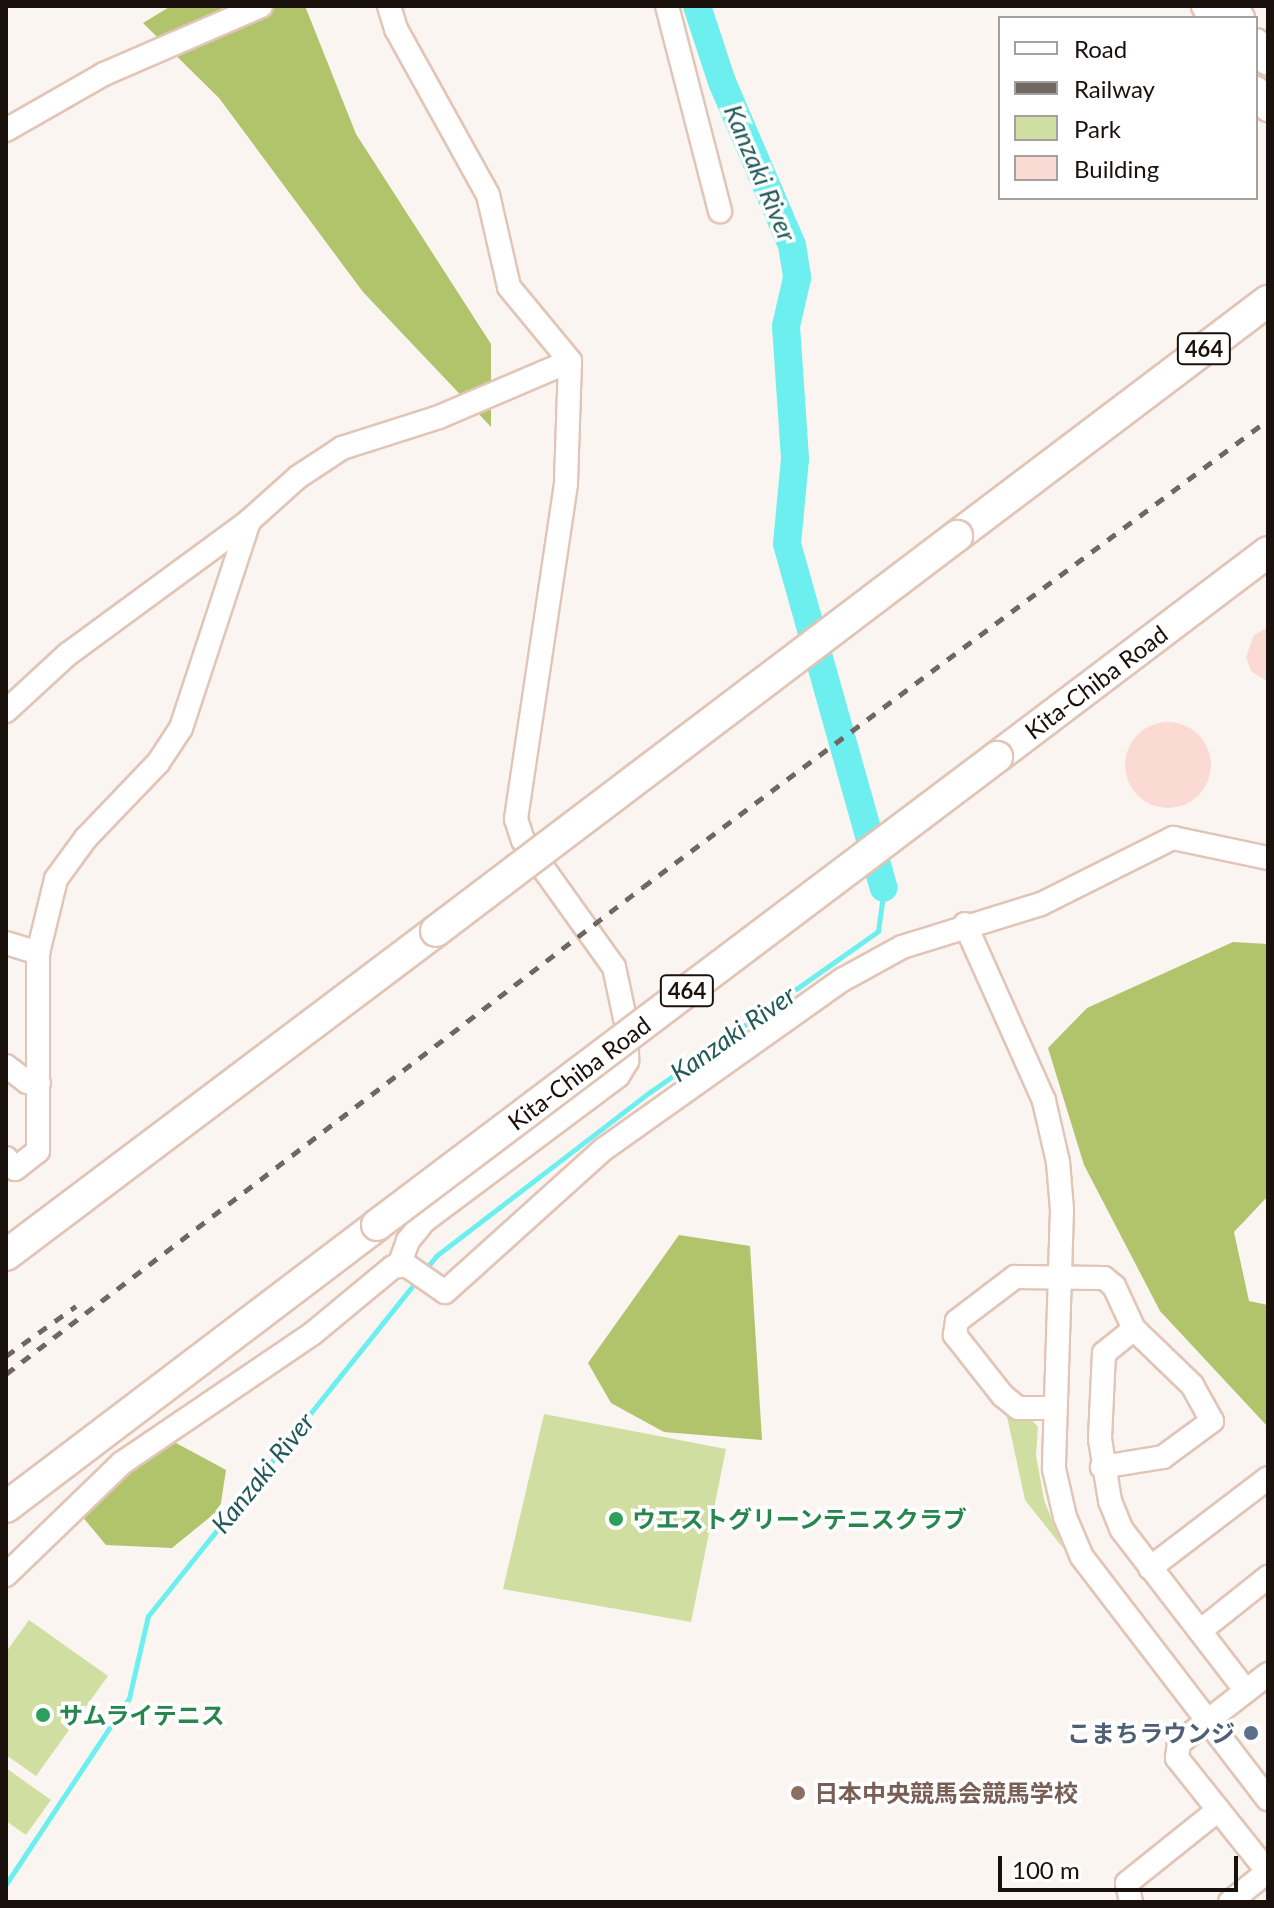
<!DOCTYPE html>
<meta charset="utf-8">
<style>
body{margin:0}
#map{position:relative;width:1274px;height:1908px;overflow:hidden;background:#fbf5f2;font-family:Lato,"Noto Sans JP",sans-serif}
div>[style]{position:absolute}
[style*='--x']{left:calc(var(--x)*1px);top:calc(var(--y)*1px);width:calc(var(--w)*1px);rotate:calc(var(--a)*1deg)}
.green>*{inset:0;background:#d1dea1}
.forest>*{inset:0;background:#b1c36b}
.stream>*{height:5px;margin:-2.5px;padding:0 2.5px;transform-origin:2.5px;border-radius:2.5px;background:#6eefef}
.river>*{height:28px;margin:-14px;padding:0 14px;transform-origin:14px;border-radius:14px;background:#6eefef}
.building>*{inset:0;background:#fbdad4}
.round{border-radius:50%}
.roads{filter:drop-shadow(2px 0 #e1c5b6) drop-shadow(-2px 0 #e1c5b6) drop-shadow(0 2px #e1c5b6) drop-shadow(0 -2px #e1c5b6)}
.minor>*{height:22px;margin:-11px;padding:0 11px;transform-origin:11px;border-radius:11px;background:#fff}
.major>*{height:26px;margin:-13px;padding:0 13px;transform-origin:13px;border-radius:13px;background:#fff}
.highway>*{height:30px;margin:-15px;padding:0 15px;transform-origin:15px;border-radius:15px;background:#fff}
.rail>*{height:5px;margin-top:-2.5px;transform-origin:0;background:repeating-linear-gradient(90deg,#706763 0 10px,transparent 0 20px)}
.bridges{filter:drop-shadow(2px 0 #e1c5b6) drop-shadow(-2px 0 #e1c5b6) drop-shadow(0 2px #e1c5b6) drop-shadow(0 -2px #e1c5b6)}
.highway-bridge>*{height:30px;margin:-15px;padding:0 15px;transform-origin:15px;border-radius:15px;background:#fff}
.dots>*{width:22px;height:22px;translate:-50% -50%;box-sizing:border-box;border:4px solid #fff;border-radius:50%}
span{translate:-50% -50%;white-space:nowrap;text-align:center;line-height:1.15;-webkit-text-stroke:7px #fff;paint-order:stroke}
.shield-label span{padding:2px 6px;background:#fff;border:2px solid;border-radius:6px;-webkit-text-stroke-width:0}
.shield-label{font-size:22px;color:#1b110c;font-weight:700}
.street-label{font-size:24px;color:#1b110c}
.leisure-label{font-size:24px;color:#27864d;font-weight:700}
.left{translate:0 -50%;text-align:left}
.service-label{font-size:24px;color:#4e5e75;font-weight:700}
.right{translate:-100% -50%;text-align:right}
.education-label{font-size:24px;color:#785e54;font-weight:700}
.water-label{font-size:26px;color:#225959;font-style:italic}
.frame{position:absolute;inset:0;border:8px solid #1b110c;pointer-events:none}
.legend{position:absolute;left:998px;top:16px;width:260px;height:184px;box-sizing:border-box;background:#fff;border:2px solid #a4a09e;margin:0;padding:10px 14px;list-style:none;font-size:24px;color:#1b110c}
.legend li{display:flex;align-items:center;gap:16px;height:40px}
.legend b{width:40px;border:2px solid #a4a09e}
.scale{position:absolute;left:998px;top:1856px;width:240px;height:36px;box-sizing:border-box;border:4px solid #1b110c;border-top:0;padding-left:10px;font-size:24px;line-height:28px;white-space:nowrap;color:#1b110c;-webkit-text-stroke:6px #fff;paint-order:stroke}
</style>
<div id="map">
<div class="green">
<i style="clip-path:polygon(1006px 1412px,1029px 1417px,1038px 1427px,1036px 1455px,1044px 1500px,1063px 1548px,1025px 1500px)"></i>
<i style="clip-path:polygon(544px 1414px,726px 1449px,691px 1622px,503px 1589px)"></i>
<i style="clip-path:polygon(29px 1620px,108px 1676px,36px 1776px,6px 1755px,6px 1652px)"></i>
<i style="clip-path:polygon(6px 1768px,51px 1800px,26px 1835px,6px 1821px)"></i>
</div>
<div class="forest">
<i style="clip-path:polygon(171px 6px,305px 6px,356px 134px,491px 344px,491px 427px,363px 292px,219px 98px,143px 23px)"></i>
<i style="clip-path:polygon(1233px 942px,1268px 944px,1268px 1196px,1234px 1232px,1249px 1301px,1268px 1305px,1268px 1427px,1160px 1311px,1084px 1165px,1048px 1048px,1087px 1008px)"></i>
<i style="clip-path:polygon(679px 1235px,750px 1246px,762px 1440px,664px 1432px,611px 1403px,588px 1363px)"></i>
<i style="clip-path:polygon(176px 1443px,226px 1470px,220px 1509px,172px 1548px,106px 1545px,81px 1515px,125px 1466px)"></i>
</div>
<div class="stream">
<i style="--x:424;--y:1271;--w:19;--a:-51"></i>
<i style="--x:436;--y:1256;--w:270;--a:-37.5"></i>
<i style="--x:650;--y:1092;--w:279;--a:-35.2"></i>
<i style="--x:878;--y:931;--w:43;--a:-82.1"></i>
<i style="--x:6;--y:1884;--w:223;--a:-56.5"></i>
<i style="--x:129;--y:1698;--w:84;--a:-77"></i>
<i style="--x:148;--y:1616;--w:432;--a:-51.3"></i>
</div>
<div class="river">
<i style="--x:697;--y:6;--w:80;--a:71.8"></i>
<i style="--x:722;--y:82;--w:177;--a:66.8"></i>
<i style="--x:792;--y:245;--w:33;--a:81"></i>
<i style="--x:797;--y:278;--w:49;--a:102.9"></i>
<i style="--x:786;--y:326;--w:133;--a:86.1"></i>
<i style="--x:795;--y:459;--w:85;--a:95.4"></i>
<i style="--x:787;--y:544;--w:357;--a:74.3"></i>
</div>
<div class="building">
<i style="clip-path:polygon(1268px 627px,1268px 682px,1251px 671px,1246px 657px,1254px 635px)"></i>
<i class="round" style="left:1125px;top:722px;width:86px;height:86px"></i>
</div>
<div class="roads">
<div class="minor">
<i style="--x:389;--y:6;--w:24;--a:73"></i>
<i style="--x:396;--y:29;--w:190;--a:61"></i>
<i style="--x:488;--y:195;--w:94;--a:77.1"></i>
<i style="--x:509;--y:287;--w:96;--a:50.5"></i>
<i style="--x:570;--y:361;--w:123;--a:91.9"></i>
<i style="--x:566;--y:484;--w:339;--a:98.5"></i>
<i style="--x:516;--y:819;--w:22;--a:72"></i>
<i style="--x:523;--y:840;--w:156;--a:54.4"></i>
<i style="--x:614;--y:967;--w:57;--a:77.9"></i>
<i style="--x:626;--y:1023;--w:38;--a:88"></i>
<i style="--x:627;--y:1061;--w:17;--a:121"></i>
<i style="--x:618;--y:1076;--w:242;--a:143.2"></i>
<i style="--x:424;--y:1221;--w:26;--a:129"></i>
<i style="--x:408;--y:1241;--w:27;--a:110"></i>
<i style="--x:667;--y:6;--w:212;--a:75.5"></i>
<i style="--x:6;--y:130;--w:113;--a:-29.7"></i>
<i style="--x:104;--y:74;--w:171;--a:-23.4"></i>
<i style="--x:6;--y:711;--w:84;--a:-42.6"></i>
<i style="--x:68;--y:654;--w:225;--a:-36.3"></i>
<i style="--x:965;--y:924;--w:194;--a:65.9"></i>
<i style="--x:1044;--y:1101;--w:63;--a:77.1"></i>
<i style="--x:1058;--y:1162;--w:48;--a:85.2"></i>
<i style="--x:1062;--y:1210;--w:259;--a:91.8"></i>
<i style="--x:1054;--y:1469;--w:49;--a:77.1"></i>
<i style="--x:1065;--y:1517;--w:43;--a:67"></i>
<i style="--x:1082;--y:1557;--w:305;--a:52.5"></i>
<i style="--x:6;--y:943;--w:34;--a:17"></i>
<i style="--x:6;--y:1066;--w:26;--a:37"></i>
<i style="--x:27;--y:1082;--w:12;--a:5"></i>
<i style="--x:6;--y:1158;--w:14;--a:51"></i>
<i style="--x:15;--y:1169;--w:29;--a:-38"></i>
<i style="--x:38;--y:1151;--w:198;--a:-90"></i>
<i style="--x:38;--y:953;--w:76;--a:-76.3"></i>
<i style="--x:56;--y:879;--w:51;--a:-53.8"></i>
<i style="--x:86;--y:838;--w:104;--a:-46.2"></i>
<i style="--x:158;--y:763;--w:42;--a:-56.7"></i>
<i style="--x:181;--y:728;--w:218;--a:-71.8"></i>
<i style="--x:249;--y:521;--w:66;--a:-41.9"></i>
<i style="--x:298;--y:477;--w:53;--a:-33.4"></i>
<i style="--x:342;--y:448;--w:102;--a:-17.7"></i>
<i style="--x:439;--y:417;--w:142;--a:-23.1"></i>
<i style="--x:1134;--y:1329;--w:38;--a:141"></i>
<i style="--x:1104;--y:1353;--w:86;--a:92.7"></i>
<i style="--x:1100;--y:1439;--w:63;--a:80.8"></i>
<i style="--x:1110;--y:1501;--w:31;--a:68"></i>
<i style="--x:1122;--y:1530;--w:203;--a:52.4"></i>
<i style="--x:1054;--y:1408;--w:36;--a:180"></i>
<i style="--x:1018;--y:1408;--w:19;--a:-141"></i>
<i style="--x:1003;--y:1396;--w:78;--a:-128.2"></i>
<i style="--x:955;--y:1335;--w:14;--a:-82"></i>
<i style="--x:957;--y:1321;--w:73;--a:-37.2"></i>
<i style="--x:1015;--y:1277;--w:89;--a:0.6"></i>
<i style="--x:1104;--y:1278;--w:13;--a:39"></i>
<i style="--x:1114;--y:1286;--w:47;--a:65.1"></i>
<i style="--x:1134;--y:1329;--w:81;--a:44"></i>
<i style="--x:1192;--y:1385;--w:41;--a:60.9"></i>
<i style="--x:1212;--y:1421;--w:61;--a:143.7"></i>
<i style="--x:1163;--y:1457;--w:62;--a:170.7"></i>
<i style="--x:1150;--y:1568;--w:148;--a:-37.3"></i>
<i style="--x:6;--y:1575;--w:161;--a:-44"></i>
<i style="--x:122;--y:1463;--w:230;--a:-34.2"></i>
<i style="--x:312;--y:1334;--w:105;--a:-39.6"></i>
<i style="--x:393;--y:1267;--w:13;--a:-9"></i>
<i style="--x:406;--y:1265;--w:47;--a:34.7"></i>
<i style="--x:445;--y:1292;--w:214;--a:-42"></i>
<i style="--x:604;--y:1149;--w:292;--a:-35.4"></i>
<i style="--x:842;--y:980;--w:68;--a:-28.8"></i>
<i style="--x:902;--y:947;--w:145;--a:-17.2"></i>
<i style="--x:1041;--y:904;--w:148;--a:-26.6"></i>
<i style="--x:1173;--y:838;--w:97;--a:11.9"></i>
<i style="--x:1200;--y:1631;--w:87;--a:-38.5"></i>
<i style="--x:1268;--y:1674;--w:113;--a:142.2"></i>
<i style="--x:1179;--y:1743;--w:15;--a:98"></i>
<i style="--x:1177;--y:1758;--w:146;--a:51.4"></i>
<i style="--x:1131;--y:1902;--w:19;--a:-102"></i>
<i style="--x:1127;--y:1883;--w:117;--a:-38.7"></i>
<i style="--x:1230;--y:1902;--w:48;--a:-39"></i>
</div>
<div class="major">
<i style="--x:1205;--y:6;--w:14;--a:60"></i>
<i style="--x:1233;--y:6;--w:14;--a:56"></i>
<i style="--x:1256;--y:42;--w:23;--a:59"></i>
<i style="--x:1256;--y:90;--w:22;--a:56"></i>
</div>
<div class="highway">
<i style="--x:957;--y:536;--w:390;--a:-37.1"></i>
<i style="--x:997;--y:757;--w:340;--a:-37.1"></i>
<i style="--x:6;--y:1255;--w:538;--a:-37"></i>
<i style="--x:6;--y:1507;--w:466;--a:-37.2"></i>
</div>
</div>
<div class="rail">
<i style="--x:6;--y:1356;--w:86;--a:-35.5"></i>
<i style="--x:6;--y:1374;--w:802;--a:-37.4"></i>
<i style="--x:643;--y:887;--w:780;--a:-36.77"></i>
</div>
<div class="bridges">
<div class="highway-bridge">
<i style="--x:436;--y:931;--w:654;--a:-37.17"></i>
<i style="--x:377;--y:1225;--w:777;--a:-37.05"></i>
</div>
</div>
<div class="dots">
<i style="left:616px;top:1519px;background:#2e9e5b"></i>
<i style="left:43px;top:1715px;background:#2e9e5b"></i>
<i style="left:1251px;top:1733px;background:#5c6f8a"></i>
<i style="left:798px;top:1793px;background:#8d6e63"></i>
</div>
<div class="shield-label">
<span style="left:1204px;top:349px">464</span>
<span style="left:687px;top:991px">464</span>
</div>
<div class="street-label">
<span style="left:1096px;top:682px;rotate:-37deg">Kita-Chiba Road</span>
<span style="left:579px;top:1073px;rotate:-37deg">Kita-Chiba Road</span>
</div>
<div class="leisure-label">
<span class="left" style="left:632px;top:1519px">ウエストグリーンテニスクラブ</span>
<span class="left" style="left:59px;top:1715px">サムライテニス</span>
</div>
<div class="service-label">
<span class="right" style="left:1235px;top:1733px">こまちラウンジ</span>
</div>
<div class="education-label">
<span class="left" style="left:814px;top:1793px">日本中央競馬会競馬学校</span>
</div>
<div class="water-label">
<span style="left:760px;top:173px;rotate:67deg">Kanzaki River</span>
<span style="left:733px;top:1034px;rotate:-35deg">Kanzaki River</span>
<span style="left:263px;top:1473px;rotate:-51deg">Kanzaki River</span>
</div>
<div class="frame"></div>
<ul class="legend">
<li><b style="height:10px;background:#fff"></b>Road</li>
<li><b style="height:10px;background:#706763"></b>Railway</li>
<li><b style="height:22px;background:#d1dea1"></b>Park</li>
<li><b style="height:22px;background:#fbdad4"></b>Building</li>
</ul>
<div class="scale">100 m</div>
</div>
